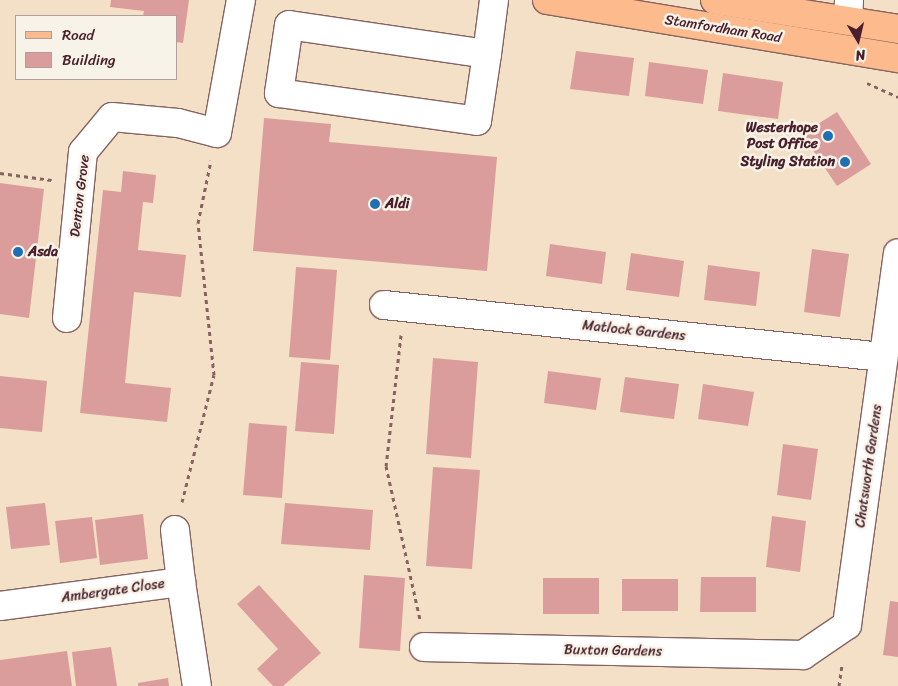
<!DOCTYPE html>
<style>
body{margin:0}
#map{position:relative;width:898px;height:686px;overflow:hidden;background:#f4e0c6;font-family:Sriracha,sans-serif}
div>[style]{position:absolute}
[style*='--x']{left:calc(var(--x)*1px);top:calc(var(--y)*1px);width:calc(var(--w)*1px);rotate:calc(var(--a)*1deg)}
.building>*{inset:0;background:#da9d9b}
.path>*{height:3px;margin-top:-1.5px;transform-origin:0;background:repeating-linear-gradient(90deg,#866361 0 4px,transparent 0 8px)}
.roads{filter:drop-shadow(1px 0 #866361) drop-shadow(-1px 0 #866361) drop-shadow(0 1px #866361) drop-shadow(0 -1px #866361)}
.minor>*{height:28px;margin:-14px;padding:0 14px;transform-origin:14px;border-radius:14px;background:#fff}
.major>*{height:28px;margin:-14px;padding:0 14px;transform-origin:14px;border-radius:14px;background:#fcba8d}
.dots>*{width:14px;height:14px;translate:-50% -50%;box-sizing:border-box;border:2px solid #f7f3e8;border-radius:50%}
span{translate:-50% -50%;white-space:nowrap;text-align:center;line-height:1.15;-webkit-text-stroke:5px #f7f3e8;paint-order:stroke}
.street-label{font-size:14px;color:#4a1f2b}
.poi-label{font-size:14px;color:#4a1f2b;font-weight:700}
.right{translate:-100% -50%;text-align:right}
.left{translate:0 -50%;text-align:left}
.legend{position:absolute;left:15px;top:15px;width:162px;height:65px;box-sizing:border-box;background:#f7f3e8;border:1px solid #b29e9c;margin:0;padding:6px 9px;list-style:none;font-size:15px;color:#4a1f2b}
.legend li{display:flex;align-items:center;gap:10px;height:25px}
.legend b{width:25px;border:1px solid #b29e9c}
.north{position:absolute;left:833px;top:15px;width:50px;height:50px;-webkit-text-stroke:4px #f7f3e8;paint-order:stroke;rotate:171deg;font-size:14px;font-weight:700;line-height:20px;text-align:center;color:#4a1f2b}
.north::after{content:'';display:block;margin:auto;width:18px;height:22px;background:#4a1f2b;clip-path:polygon(50% 0,100% 100%,50% 72%,0 100%)}
</style>
<div id="map">
<div class="building">
<i style="clip-path:polygon(111px 0,189px 0,183px 43px,176px 42px,176px 16px,143px 16px,144px 11px,110px 7px)"></i>
<i style="clip-path:polygon(576px 51px,634px 58px,629px 96px,570px 89px)"></i>
<i style="clip-path:polygon(649px 62px,708px 70px,703px 104px,645px 96px)"></i>
<i style="clip-path:polygon(723px 73px,783px 82px,778px 119px,718px 111px)"></i>
<i style="clip-path:polygon(837px 112px,871px 164px,837px 186px,802px 134px)"></i>
<i style="clip-path:polygon(264px 118px,331px 124px,329px 142px,497px 157px,487px 271px,253px 251px)"></i>
<i style="clip-path:polygon(123px 171px,156px 175px,153px 203px,143px 202px,138px 250px,186px 255px,181px 297px,134px 292px,125px 383px,171px 388px,167px 422px,80px 413px,103px 190px,121px 192px)"></i>
<i style="clip-path:polygon(0 183px,44px 189px,29px 318px,0 314px)"></i>
<i style="clip-path:polygon(550px 244px,606px 252px,602px 284px,546px 276px)"></i>
<i style="clip-path:polygon(812px 249px,849px 254px,840px 317px,804px 312px)"></i>
<i style="clip-path:polygon(631px 253px,684px 261px,679px 297px,626px 290px)"></i>
<i style="clip-path:polygon(708px 265px,760px 272px,756px 306px,704px 300px)"></i>
<i style="clip-path:polygon(296px 267px,337px 270px,330px 360px,289px 357px)"></i>
<i style="clip-path:polygon(433px 358px,478px 362px,471px 458px,426px 454px)"></i>
<i style="clip-path:polygon(301px 362px,339px 365px,334px 434px,295px 431px)"></i>
<i style="clip-path:polygon(548px 371px,601px 378px,596px 410px,544px 403px)"></i>
<i style="clip-path:polygon(0 376px,47px 381px,42px 432px,0 428px)"></i>
<i style="clip-path:polygon(625px 377px,679px 384px,674px 419px,620px 412px)"></i>
<i style="clip-path:polygon(703px 384px,754px 392px,748px 426px,698px 419px)"></i>
<i style="clip-path:polygon(249px 423px,287px 426px,282px 498px,243px 495px)"></i>
<i style="clip-path:polygon(783px 444px,818px 449px,811px 500px,777px 495px)"></i>
<i style="clip-path:polygon(433px 467px,480px 470px,472px 569px,426px 566px)"></i>
<i style="clip-path:polygon(45px 503px,50px 545px,11px 549px,6px 507px)"></i>
<i style="clip-path:polygon(285px 503px,373px 510px,370px 550px,281px 544px)"></i>
<i style="clip-path:polygon(143px 514px,148px 559px,100px 565px,95px 520px)"></i>
<i style="clip-path:polygon(772px 516px,806px 521px,800px 572px,766px 567px)"></i>
<i style="clip-path:polygon(92px 517px,97px 558px,60px 563px,55px 521px)"></i>
<i style="clip-path:polygon(364px 575px,405px 578px,400px 651px,359px 648px)"></i>
<i style="clip-path:polygon(701px 577px,756px 577px,756px 612px,700px 612px)"></i>
<i style="clip-path:polygon(543px 578px,599px 578px,599px 614px,543px 614px)"></i>
<i style="clip-path:polygon(622px 579px,678px 579px,678px 611px,622px 611px)"></i>
<i style="clip-path:polygon(259px 585px,321px 653px,283px 686px,273px 686px,257px 669px,278px 649px,237px 604px)"></i>
<i style="clip-path:polygon(890px 601px,898px 602px,898px 657px,883px 655px)"></i>
<i style="clip-path:polygon(111px 647px,117px 686px,76px 686px,72px 652px)"></i>
<i style="clip-path:polygon(67px 651px,72px 686px,0 686px,0 660px)"></i>
<i style="clip-path:polygon(168px 678px,169px 686px,138px 686px,138px 683px)"></i>
</div>
<div class="path">
<i style="--x:867;--y:83;--w:34;--a:24"></i>
<i style="--x:0;--y:173;--w:52;--a:7.7"></i>
<i style="--x:401;--y:335;--w:132;--a:96.5"></i>
<i style="--x:386;--y:466;--w:157;--a:77.5"></i>
<i style="--x:182;--y:502;--w:131;--a:-75.9"></i>
<i style="--x:214;--y:375;--w:153;--a:-96"></i>
<i style="--x:198;--y:223;--w:64;--a:-78.3"></i>
<i style="--x:839;--y:686;--w:22;--a:-82"></i>
</div>
<div class="roads">
<div class="minor">
<i style="--x:848;--y:20;--w:20;--a:-87"></i>
<i style="--x:487;--y:54;--w:200;--a:-171.7"></i>
<i style="--x:289;--y:25;--w:69;--a:98.4"></i>
<i style="--x:279;--y:93;--w:200;--a:8"></i>
<i style="--x:477;--y:121;--w:68;--a:-81.5"></i>
<i style="--x:487;--y:54;--w:54;--a:-82.6"></i>
<i style="--x:384;--y:305;--w:502;--a:5.95"></i>
<i style="--x:67;--y:318;--w:167;--a:-84.5"></i>
<i style="--x:83;--y:152;--w:45;--a:-50.4"></i>
<i style="--x:112;--y:117;--w:66;--a:5.2"></i>
<i style="--x:178;--y:123;--w:40;--a:14.4"></i>
<i style="--x:217;--y:133;--w:135;--a:-79.8"></i>
<i style="--x:175;--y:530;--w:52;--a:83.4"></i>
<i style="--x:0;--y:606;--w:183;--a:-7.6"></i>
<i style="--x:181;--y:582;--w:105;--a:81.3"></i>
<i style="--x:424;--y:647;--w:379;--a:1.2"></i>
<i style="--x:803;--y:655;--w:53;--a:-34.3"></i>
<i style="--x:847;--y:625;--w:375;--a:-82.2"></i>
</div>
<div class="major">
<i style="--x:547;--y:0;--w:356;--a:9.4"></i>
<i style="--x:715;--y:0;--w:185;--a:9"></i>
</div>
</div>
<div class="dots">
<i style="left:828px;top:136px;background:#1f6fb2"></i>
<i style="left:845px;top:162px;background:#1f6fb2"></i>
<i style="left:375px;top:204px;background:#1f6fb2"></i>
<i style="left:18px;top:252px;background:#1f6fb2"></i>
</div>
<div class="street-label">
<span style="left:723px;top:29px;rotate:9deg">Stamfordham Road</span>
<span style="left:80px;top:196px;rotate:-83deg">Denton Grove</span>
<span style="left:634px;top:331px;rotate:6deg">Matlock Gardens</span>
<span style="left:869px;top:466px;rotate:-82deg">Chatsworth Gardens</span>
<span style="left:113px;top:591px;rotate:-8deg">Ambergate Close</span>
<span style="left:613px;top:651px;rotate:1deg">Buxton Gardens</span>
</div>
<div class="poi-label">
<span class="right" style="left:818px;top:136px">Westerhope<br>Post Office</span>
<span class="right" style="left:835px;top:162px">Styling Station</span>
<span class="left" style="left:385px;top:204px">Aldi</span>
<span class="left" style="left:28px;top:252px">Asda</span>
</div>
<ul class="legend">
<li><b style="height:6px;background:#fcba8d"></b>Road</li>
<li><b style="height:14px;background:#da9d9b"></b>Building</li>
</ul>
<div class="north">N</div>
</div>
